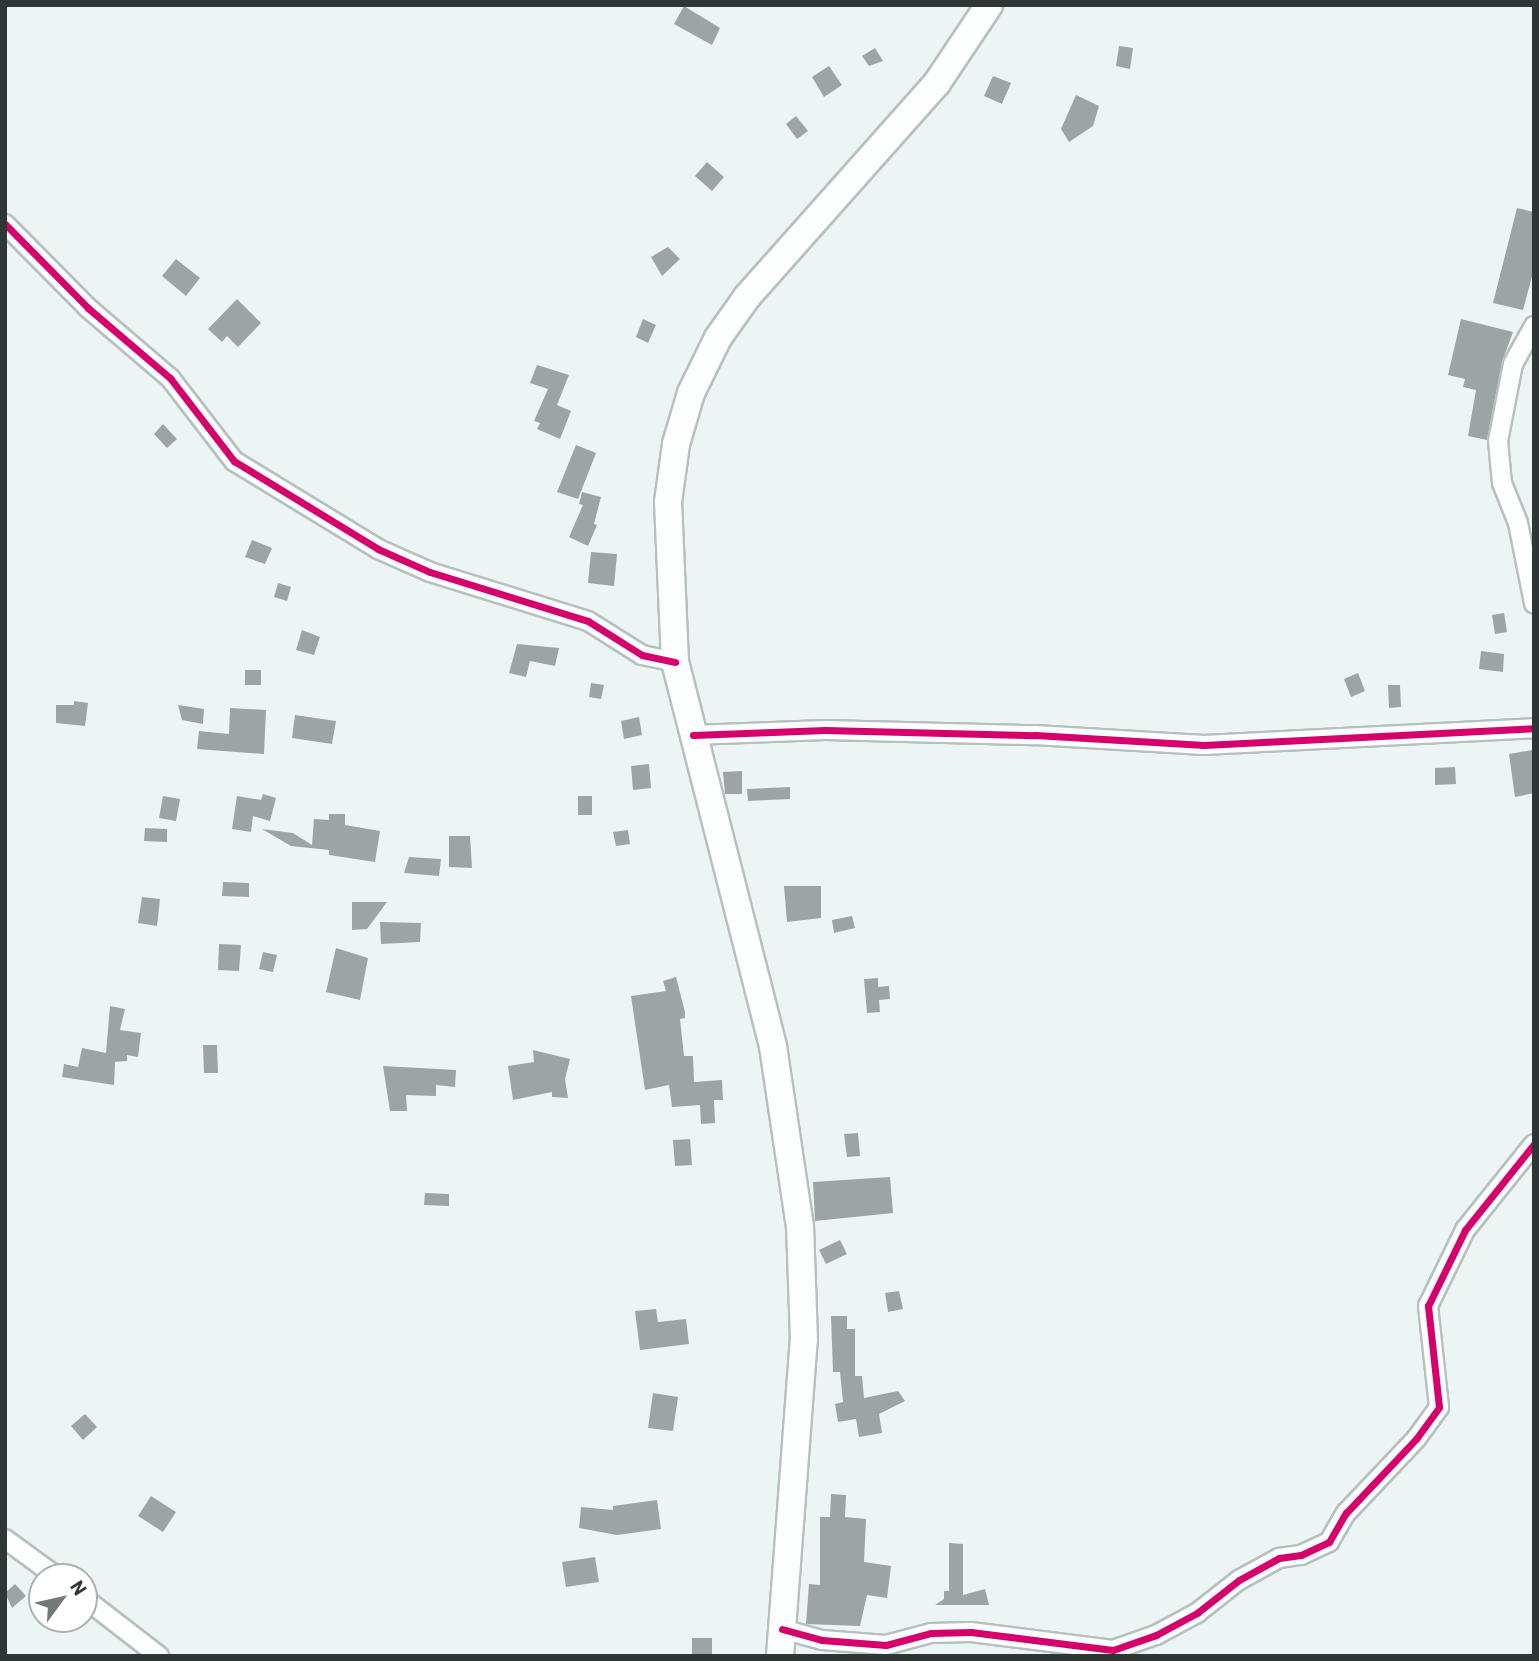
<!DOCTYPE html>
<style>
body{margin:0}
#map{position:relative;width:1539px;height:1661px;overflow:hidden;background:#ebf6f4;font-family:Barlow,sans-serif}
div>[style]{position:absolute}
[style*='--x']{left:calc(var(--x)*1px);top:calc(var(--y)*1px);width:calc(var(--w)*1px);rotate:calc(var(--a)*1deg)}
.building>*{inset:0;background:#9da5a4}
.roads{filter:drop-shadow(2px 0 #b7c0bf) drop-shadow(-2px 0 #b7c0bf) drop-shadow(0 2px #b7c0bf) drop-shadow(0 -2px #b7c0bf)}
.minor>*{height:18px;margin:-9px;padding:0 9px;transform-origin:9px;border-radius:9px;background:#fcfefd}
.secondary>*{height:26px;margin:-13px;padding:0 13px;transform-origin:13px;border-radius:13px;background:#fcfefd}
.cycleway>*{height:7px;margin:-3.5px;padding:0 3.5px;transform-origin:3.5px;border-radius:3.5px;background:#d6006c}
span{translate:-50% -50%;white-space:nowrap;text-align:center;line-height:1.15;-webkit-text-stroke:7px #fff;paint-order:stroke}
.frame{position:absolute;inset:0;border:7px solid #2f3736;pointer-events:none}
.north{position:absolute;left:28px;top:1563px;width:70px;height:70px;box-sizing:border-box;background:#fff;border:2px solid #acafaf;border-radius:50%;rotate:57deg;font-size:19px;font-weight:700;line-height:28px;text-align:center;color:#2f3736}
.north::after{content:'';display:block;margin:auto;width:24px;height:32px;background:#717a78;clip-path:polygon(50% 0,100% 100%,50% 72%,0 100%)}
</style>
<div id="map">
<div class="building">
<i style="clip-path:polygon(684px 6px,720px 28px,712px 45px,674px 24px)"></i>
<i style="clip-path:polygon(1119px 46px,1133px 48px,1130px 69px,1116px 66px)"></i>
<i style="clip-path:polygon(875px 48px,883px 61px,869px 66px,862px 56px)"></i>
<i style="clip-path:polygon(829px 66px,842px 85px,824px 97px,812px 77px)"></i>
<i style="clip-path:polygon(993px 76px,1011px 83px,1002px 104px,984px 96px)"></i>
<i style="clip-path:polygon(1076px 95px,1099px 106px,1093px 126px,1069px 142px,1061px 129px)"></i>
<i style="clip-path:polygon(796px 116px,808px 131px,797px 139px,786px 124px)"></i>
<i style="clip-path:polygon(707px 162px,724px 177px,712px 191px,695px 176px)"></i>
<i style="clip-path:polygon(1517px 208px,1534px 212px,1534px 269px,1523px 310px,1493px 303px)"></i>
<i style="clip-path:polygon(668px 247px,680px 259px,662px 276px,651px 257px)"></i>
<i style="clip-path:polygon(176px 259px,200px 278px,186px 296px,162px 276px)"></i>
<i style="clip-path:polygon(237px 299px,261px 323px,238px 347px,227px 336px,222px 342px,208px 329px)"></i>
<i style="clip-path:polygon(643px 319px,656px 325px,648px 343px,636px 337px)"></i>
<i style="clip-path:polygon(1461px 319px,1513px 332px,1502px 362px,1487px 440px,1468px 436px,1476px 390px,1463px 387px,1465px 379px,1448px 375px)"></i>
<i style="clip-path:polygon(537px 365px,569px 375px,557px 405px,571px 411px,560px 439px,537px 429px,540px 423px,534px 421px,548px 389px,530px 383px)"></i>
<i style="clip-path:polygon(163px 424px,177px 439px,167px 448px,154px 434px)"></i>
<i style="clip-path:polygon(576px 445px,596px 453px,578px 499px,557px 492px)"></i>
<i style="clip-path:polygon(582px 492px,601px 497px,594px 524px,597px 525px,588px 546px,569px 537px,583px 505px,579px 504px)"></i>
<i style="clip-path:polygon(252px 540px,272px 548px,265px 564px,245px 557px)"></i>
<i style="clip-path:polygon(591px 552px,617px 554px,614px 586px,588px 583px)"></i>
<i style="clip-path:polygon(278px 583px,291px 587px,287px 601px,274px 597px)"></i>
<i style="clip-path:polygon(1504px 613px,1507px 632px,1495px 634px,1492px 615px)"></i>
<i style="clip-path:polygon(302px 630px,320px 637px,314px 655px,296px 650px)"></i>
<i style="clip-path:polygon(517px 644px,559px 648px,555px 666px,530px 661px,526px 677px,509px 673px)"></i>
<i style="clip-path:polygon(1481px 651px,1504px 654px,1503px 672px,1479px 669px)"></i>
<i style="clip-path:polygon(245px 670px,261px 670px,261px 685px,245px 685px)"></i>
<i style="clip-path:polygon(1358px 673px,1365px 691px,1351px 697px,1344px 679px)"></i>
<i style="clip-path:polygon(591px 683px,604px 685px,601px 699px,589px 697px)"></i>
<i style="clip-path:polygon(1388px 685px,1400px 685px,1401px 707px,1389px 708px)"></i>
<i style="clip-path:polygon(74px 701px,88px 703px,85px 726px,56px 723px,56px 705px,74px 705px)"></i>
<i style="clip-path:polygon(178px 705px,204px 709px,203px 724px,182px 720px)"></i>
<i style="clip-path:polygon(230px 708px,266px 710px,264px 754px,197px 749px,199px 731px,229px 734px)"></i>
<i style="clip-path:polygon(295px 715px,336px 721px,332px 744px,292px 738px)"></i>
<i style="clip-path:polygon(639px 717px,642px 735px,624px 739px,621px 721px)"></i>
<i style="clip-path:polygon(1532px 750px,1534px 793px,1515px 797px,1509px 754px)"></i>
<i style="clip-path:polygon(649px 764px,651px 788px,633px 790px,631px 766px)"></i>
<i style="clip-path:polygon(1455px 767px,1456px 784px,1435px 785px,1435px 768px)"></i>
<i style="clip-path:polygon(742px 771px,742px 794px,725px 794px,723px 772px)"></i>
<i style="clip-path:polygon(790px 787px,790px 799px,748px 801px,747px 789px)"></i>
<i style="clip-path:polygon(263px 794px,276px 798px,270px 821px,253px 816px,251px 832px,232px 829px,237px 796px,261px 800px)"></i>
<i style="clip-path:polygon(163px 796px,180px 799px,176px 821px,159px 818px)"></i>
<i style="clip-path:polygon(578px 796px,592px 796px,592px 815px,578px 815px)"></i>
<i style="clip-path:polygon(329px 814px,345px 814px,345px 825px,380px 831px,375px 862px,329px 855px,329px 850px,291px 846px,262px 829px,293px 833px,312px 845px,314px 819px,329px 820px)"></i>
<i style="clip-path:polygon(145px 828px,167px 829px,167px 842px,144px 841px)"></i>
<i style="clip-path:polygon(628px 830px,630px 844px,616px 846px,613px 832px)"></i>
<i style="clip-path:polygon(449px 836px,470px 836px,472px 868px,449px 867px)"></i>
<i style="clip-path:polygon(409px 857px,441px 859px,439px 876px,404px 873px)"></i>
<i style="clip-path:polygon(223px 882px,249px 883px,249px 897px,222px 896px)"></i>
<i style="clip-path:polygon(784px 886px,821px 886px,821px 918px,787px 922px)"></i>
<i style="clip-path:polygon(142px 897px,160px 899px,157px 926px,138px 923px)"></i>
<i style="clip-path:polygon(352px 902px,387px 902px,367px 929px,352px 930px)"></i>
<i style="clip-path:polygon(852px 916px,855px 928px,834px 933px,832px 920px)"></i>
<i style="clip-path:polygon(380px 922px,421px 923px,420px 942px,381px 944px)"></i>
<i style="clip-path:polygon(219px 944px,241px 945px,239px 971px,218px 970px)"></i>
<i style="clip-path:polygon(336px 948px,368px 958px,360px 1000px,326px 992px)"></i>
<i style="clip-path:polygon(263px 952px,277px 955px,273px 972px,259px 969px)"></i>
<i style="clip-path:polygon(676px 977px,685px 1012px,685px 1018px,680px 1019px,684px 1056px,693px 1056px,694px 1082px,722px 1080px,723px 1100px,714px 1100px,715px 1123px,701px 1124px,700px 1105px,672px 1107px,669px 1085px,645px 1090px,631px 996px,666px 991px,663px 981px)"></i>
<i style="clip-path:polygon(878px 978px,878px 987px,889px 986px,890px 999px,879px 1000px,880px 1012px,867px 1013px,864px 979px)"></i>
<i style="clip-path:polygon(110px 1006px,125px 1009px,120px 1030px,141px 1033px,138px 1057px,127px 1055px,127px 1061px,115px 1062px,114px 1085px,62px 1077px,64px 1064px,78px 1067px,82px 1048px,106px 1053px)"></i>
<i style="clip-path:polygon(203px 1045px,217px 1045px,218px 1073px,204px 1073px)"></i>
<i style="clip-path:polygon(533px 1050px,570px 1059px,565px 1079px,568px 1098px,552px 1097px,552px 1092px,513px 1100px,508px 1066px,534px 1062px)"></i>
<i style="clip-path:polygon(383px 1066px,456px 1070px,455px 1087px,436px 1085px,436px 1096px,406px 1095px,407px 1111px,390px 1111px)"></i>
<i style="clip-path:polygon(858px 1133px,860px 1156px,847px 1157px,844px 1134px)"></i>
<i style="clip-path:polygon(690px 1139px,692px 1165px,675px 1166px,673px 1140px)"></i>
<i style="clip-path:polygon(890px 1177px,893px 1213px,815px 1221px,813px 1182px)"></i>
<i style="clip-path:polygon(425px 1193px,449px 1194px,449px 1206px,424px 1205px)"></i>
<i style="clip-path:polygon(840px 1240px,847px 1254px,826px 1264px,819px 1250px)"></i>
<i style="clip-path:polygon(899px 1291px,903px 1309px,888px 1312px,885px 1293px)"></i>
<i style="clip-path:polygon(656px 1309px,658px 1322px,686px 1319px,689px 1344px,640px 1350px,635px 1311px)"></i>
<i style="clip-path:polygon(831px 1316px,847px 1316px,847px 1329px,855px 1329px,855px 1376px,862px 1376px,864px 1398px,898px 1391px,905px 1401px,879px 1414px,882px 1433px,859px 1437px,856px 1419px,838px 1422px,835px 1404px,843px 1402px,840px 1372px,833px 1372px)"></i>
<i style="clip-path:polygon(653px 1393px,678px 1397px,673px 1431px,648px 1428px)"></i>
<i style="clip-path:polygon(85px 1414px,97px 1427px,83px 1440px,71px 1426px)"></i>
<i style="clip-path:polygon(831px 1494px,846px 1495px,845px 1517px,866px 1519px,864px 1562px,891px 1566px,887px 1598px,867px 1595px,860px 1626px,806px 1624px,809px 1584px,820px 1585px,820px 1517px,830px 1517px)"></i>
<i style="clip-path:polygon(151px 1496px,176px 1512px,163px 1532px,138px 1516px)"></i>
<i style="clip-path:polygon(657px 1500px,661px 1529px,617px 1535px,579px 1528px,581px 1507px,613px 1510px,613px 1506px)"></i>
<i style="clip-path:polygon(949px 1543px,963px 1544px,963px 1595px,985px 1589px,989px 1605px,935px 1605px,944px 1599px,944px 1591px,949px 1591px)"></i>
<i style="clip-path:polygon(595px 1557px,599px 1582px,566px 1587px,562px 1562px)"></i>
<i style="clip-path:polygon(15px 1584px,26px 1596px,12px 1608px,5px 1593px)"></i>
<i style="clip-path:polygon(692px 1638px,712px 1638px,712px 1656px,692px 1656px)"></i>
</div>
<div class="roads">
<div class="minor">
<i style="--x:5;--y:224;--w:118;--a:45.3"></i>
<i style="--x:88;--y:308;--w:108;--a:40.5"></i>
<i style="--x:170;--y:378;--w:105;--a:52.4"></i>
<i style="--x:234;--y:461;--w:169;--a:31.4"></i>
<i style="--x:378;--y:549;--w:57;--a:23.9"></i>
<i style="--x:430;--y:572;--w:165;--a:17.2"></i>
<i style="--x:588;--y:621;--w:64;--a:32.2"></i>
<i style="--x:642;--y:655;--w:34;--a:12"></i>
<i style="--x:1534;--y:326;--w:43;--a:118.9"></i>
<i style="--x:1513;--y:364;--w:78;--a:101"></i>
<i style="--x:1498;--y:441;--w:42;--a:84.6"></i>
<i style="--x:1502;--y:483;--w:43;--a:68.2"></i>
<i style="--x:1518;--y:523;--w:82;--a:78.7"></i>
<i style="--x:693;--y:735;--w:132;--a:-2.2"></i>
<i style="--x:825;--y:730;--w:210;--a:1.4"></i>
<i style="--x:1035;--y:735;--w:169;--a:3.4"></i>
<i style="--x:1204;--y:745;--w:330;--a:-2.9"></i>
<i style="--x:5;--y:1539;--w:64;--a:36.2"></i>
<i style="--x:84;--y:1598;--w:95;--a:37.7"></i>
<i style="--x:782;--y:1629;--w:41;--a:15.4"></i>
<i style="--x:822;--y:1640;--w:64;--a:4.5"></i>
<i style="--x:886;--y:1645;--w:47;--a:-14.9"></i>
<i style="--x:931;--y:1633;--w:40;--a:-1.4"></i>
<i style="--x:971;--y:1632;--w:143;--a:7.2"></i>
<i style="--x:1113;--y:1650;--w:46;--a:-19.2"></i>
<i style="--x:1156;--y:1635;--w:47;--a:-28.2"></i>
<i style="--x:1197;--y:1613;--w:53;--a:-38.2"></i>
<i style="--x:1239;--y:1580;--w:46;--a:-28.8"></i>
<i style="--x:1279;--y:1558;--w:22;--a:-8"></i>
<i style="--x:1301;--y:1555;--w:31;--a:-25"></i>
<i style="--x:1329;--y:1542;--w:34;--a:-60"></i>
<i style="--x:1346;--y:1513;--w:102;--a:-46.6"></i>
<i style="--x:1416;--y:1439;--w:39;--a:-54"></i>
<i style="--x:1439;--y:1407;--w:102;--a:-96.2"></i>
<i style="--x:1428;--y:1306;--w:85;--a:-64"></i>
<i style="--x:1465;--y:1230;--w:110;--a:-51.3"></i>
</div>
<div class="secondary">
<i style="--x:780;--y:1656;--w:317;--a:-85.7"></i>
<i style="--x:804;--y:1340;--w:113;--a:-92"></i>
<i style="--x:800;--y:1227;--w:183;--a:-98.5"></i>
<i style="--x:773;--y:1046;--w:396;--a:-104.3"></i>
<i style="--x:675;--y:662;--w:160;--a:-92.5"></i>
<i style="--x:668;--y:502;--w:59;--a:-82.1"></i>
<i style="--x:676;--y:444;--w:53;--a:-73.6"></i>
<i style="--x:691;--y:393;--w:61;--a:-63.9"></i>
<i style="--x:718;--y:338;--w:50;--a:-54.7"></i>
<i style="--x:747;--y:297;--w:286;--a:-48.4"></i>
<i style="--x:937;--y:83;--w:94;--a:-56.3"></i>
</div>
</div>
<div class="cycleway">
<i style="--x:5;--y:224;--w:118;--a:45.3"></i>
<i style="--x:88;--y:308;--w:108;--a:40.5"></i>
<i style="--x:170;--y:378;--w:105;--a:52.4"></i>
<i style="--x:234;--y:461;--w:169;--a:31.4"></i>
<i style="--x:378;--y:549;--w:57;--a:23.9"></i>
<i style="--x:430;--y:572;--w:165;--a:17.2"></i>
<i style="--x:588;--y:621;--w:64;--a:32.2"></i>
<i style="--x:642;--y:655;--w:34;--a:12"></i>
<i style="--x:693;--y:735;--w:132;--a:-2.2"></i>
<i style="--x:825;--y:730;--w:210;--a:1.4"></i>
<i style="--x:1035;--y:735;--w:169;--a:3.4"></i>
<i style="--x:1204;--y:745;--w:330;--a:-2.9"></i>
<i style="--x:782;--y:1629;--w:41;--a:15.4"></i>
<i style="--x:822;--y:1640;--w:64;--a:4.5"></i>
<i style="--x:886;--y:1645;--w:47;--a:-14.9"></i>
<i style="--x:931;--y:1633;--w:40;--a:-1.4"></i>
<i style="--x:971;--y:1632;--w:143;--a:7.2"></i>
<i style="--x:1113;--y:1650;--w:46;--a:-19.2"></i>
<i style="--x:1156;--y:1635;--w:47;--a:-28.2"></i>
<i style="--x:1197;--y:1613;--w:53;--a:-38.2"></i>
<i style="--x:1239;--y:1580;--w:46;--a:-28.8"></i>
<i style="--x:1279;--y:1558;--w:22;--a:-8"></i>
<i style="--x:1301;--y:1555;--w:31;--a:-25"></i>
<i style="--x:1329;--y:1542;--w:34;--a:-60"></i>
<i style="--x:1346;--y:1513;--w:102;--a:-46.6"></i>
<i style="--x:1416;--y:1439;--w:39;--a:-54"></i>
<i style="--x:1439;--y:1407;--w:102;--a:-96.2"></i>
<i style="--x:1428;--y:1306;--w:85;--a:-64"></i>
<i style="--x:1465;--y:1230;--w:110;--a:-51.3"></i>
</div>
<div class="frame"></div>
<div class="north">N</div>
</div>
